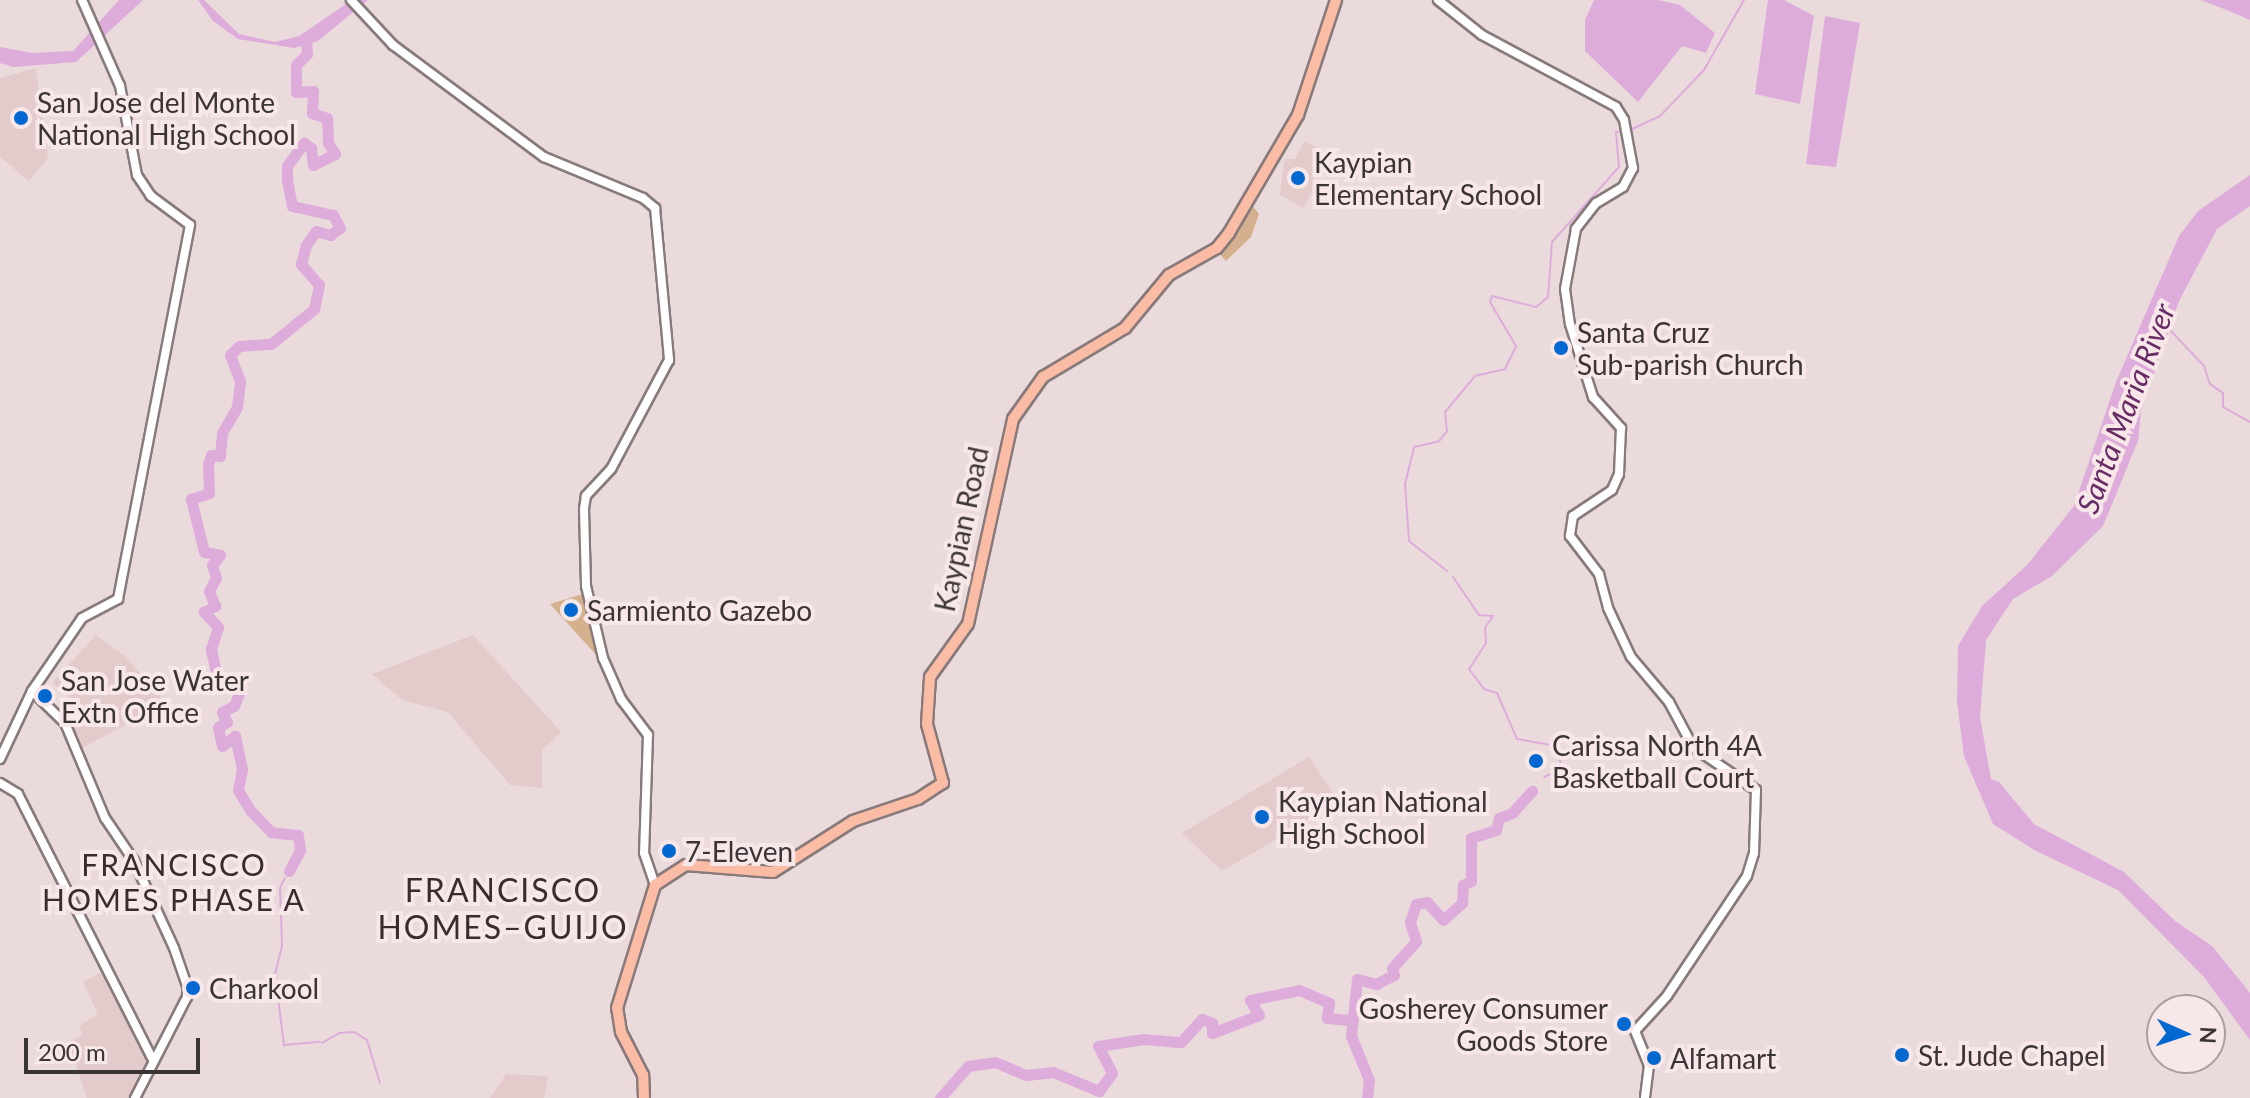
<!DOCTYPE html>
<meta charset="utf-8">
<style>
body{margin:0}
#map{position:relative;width:2250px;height:1098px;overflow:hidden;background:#eadadb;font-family:Lato,sans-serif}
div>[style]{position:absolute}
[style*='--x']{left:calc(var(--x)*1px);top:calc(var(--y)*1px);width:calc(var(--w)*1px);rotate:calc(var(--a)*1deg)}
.built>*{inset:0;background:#e4cbcb}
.green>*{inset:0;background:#d5b08f}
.water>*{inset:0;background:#deacdb}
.stream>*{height:2px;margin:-1px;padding:0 1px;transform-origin:1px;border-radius:1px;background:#deacdb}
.river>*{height:11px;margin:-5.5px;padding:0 5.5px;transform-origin:5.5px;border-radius:5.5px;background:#deacdb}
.roads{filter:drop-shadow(2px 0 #887a7a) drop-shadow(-2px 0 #887a7a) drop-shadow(0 2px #887a7a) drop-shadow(0 -2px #887a7a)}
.minor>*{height:8px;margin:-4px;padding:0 4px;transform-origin:4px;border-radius:4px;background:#fff}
.major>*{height:10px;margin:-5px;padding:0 5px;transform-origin:5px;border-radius:5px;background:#fbbca6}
.dots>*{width:22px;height:22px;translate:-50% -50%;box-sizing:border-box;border:4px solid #f8e7e8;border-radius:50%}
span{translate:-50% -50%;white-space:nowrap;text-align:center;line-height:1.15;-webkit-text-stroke:8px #f8e7e8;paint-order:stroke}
.poi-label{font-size:28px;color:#3a3434}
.left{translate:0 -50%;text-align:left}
.right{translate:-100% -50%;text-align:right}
.street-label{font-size:28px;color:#3a3434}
.water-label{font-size:30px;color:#672c65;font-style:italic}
.neighbourhood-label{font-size:30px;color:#382c2d;letter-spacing:2px}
.quarter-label{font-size:32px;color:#382c2d;letter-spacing:2px}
.north{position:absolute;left:2146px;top:994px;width:80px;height:80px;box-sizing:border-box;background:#f8e7e8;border:2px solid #ac9fa0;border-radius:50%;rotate:93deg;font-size:22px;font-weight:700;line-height:32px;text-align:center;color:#3a3434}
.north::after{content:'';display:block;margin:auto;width:28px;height:36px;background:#0368d0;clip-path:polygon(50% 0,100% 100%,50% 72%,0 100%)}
.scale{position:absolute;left:24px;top:1038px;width:176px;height:36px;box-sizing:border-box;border:4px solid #3a3434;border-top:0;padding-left:10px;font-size:24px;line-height:28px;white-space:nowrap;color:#3a3434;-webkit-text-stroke:6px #f8e7e8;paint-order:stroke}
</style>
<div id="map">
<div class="built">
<i style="clip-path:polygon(36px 68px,48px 158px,29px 181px,0 157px,0 78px)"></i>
<i style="clip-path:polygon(1304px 141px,1321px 149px,1314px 165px,1313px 190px,1303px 208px,1280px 195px,1284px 159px,1295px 159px)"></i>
<i style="clip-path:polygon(96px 635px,124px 655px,166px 703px,82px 748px,66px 720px,78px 703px,52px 683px)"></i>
<i style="clip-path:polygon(473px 635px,561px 732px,542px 750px,542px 788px,510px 785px,448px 712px,402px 700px,372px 674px)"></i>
<i style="clip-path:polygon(1309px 757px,1339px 803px,1222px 871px,1182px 833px)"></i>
<i style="clip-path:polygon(104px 971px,147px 1062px,130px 1098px,87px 1098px,69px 1042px,83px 1035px,79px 1026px,98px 1014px,83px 982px)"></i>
<i style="clip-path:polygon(506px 1074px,548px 1076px,544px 1098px,490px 1098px)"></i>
</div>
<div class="green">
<i style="clip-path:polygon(1252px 205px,1259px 214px,1251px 237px,1226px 261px,1217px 251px,1235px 235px)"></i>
<i style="clip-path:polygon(583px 594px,592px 634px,598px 657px,550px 604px)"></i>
</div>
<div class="water">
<i style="clip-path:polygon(119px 0,143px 0,76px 62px,13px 67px,0 63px,0 47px,32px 53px,73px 51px)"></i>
<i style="clip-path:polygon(198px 0,204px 0,239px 34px,275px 42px,299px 36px,352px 0,368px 0,318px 41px,294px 48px,238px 39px,213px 21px)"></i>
<i style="clip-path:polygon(1594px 0,1658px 0,1680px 5px,1715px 33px,1706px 53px,1682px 46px,1638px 102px,1585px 51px,1585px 20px)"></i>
<i style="clip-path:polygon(1768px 0,1784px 0,1814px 16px,1800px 104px,1755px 94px)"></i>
<i style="clip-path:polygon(2201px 0,2250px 0,2250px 20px,2229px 11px)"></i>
<i style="clip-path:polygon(1825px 16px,1860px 23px,1836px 167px,1806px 164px)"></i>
<i style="clip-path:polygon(2250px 175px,2250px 206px,2217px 229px,2179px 301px,2141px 412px,2138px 441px,2103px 526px,2052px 576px,2013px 599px,1986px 640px,1980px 717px,1991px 779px,1999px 782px,2034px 824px,2124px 872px,2175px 921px,2212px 946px,2250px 993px,2250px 1040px,2204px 977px,2118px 890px,2036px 851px,1993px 824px,1964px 756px,1957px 702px,1958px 646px,1982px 606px,2027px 565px,2074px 506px,2116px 382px,2179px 236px,2198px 211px)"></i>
</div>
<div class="stream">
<i style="--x:1630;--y:130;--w:33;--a:-25"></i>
<i style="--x:1660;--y:116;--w:64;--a:-46.3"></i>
<i style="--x:1704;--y:70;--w:81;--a:-60.3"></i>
<i style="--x:2169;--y:329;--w:51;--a:46.6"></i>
<i style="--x:2204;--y:366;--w:19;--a:72"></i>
<i style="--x:2210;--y:384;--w:16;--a:35"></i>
<i style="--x:2223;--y:393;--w:14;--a:90"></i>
<i style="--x:2223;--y:407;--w:31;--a:29"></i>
<i style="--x:1447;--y:571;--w:48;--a:-141.7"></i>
<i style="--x:1409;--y:541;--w:57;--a:-94"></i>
<i style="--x:1405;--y:484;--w:38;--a:-76"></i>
<i style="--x:1414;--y:447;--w:26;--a:-13"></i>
<i style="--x:1439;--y:441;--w:13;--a:-51"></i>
<i style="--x:1447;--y:431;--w:19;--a:-96"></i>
<i style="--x:1445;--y:412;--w:47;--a:-50.2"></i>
<i style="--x:1475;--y:376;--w:31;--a:-13"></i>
<i style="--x:1505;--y:369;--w:25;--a:-64"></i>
<i style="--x:1516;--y:346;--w:51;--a:-120.6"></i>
<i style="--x:1490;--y:302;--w:6;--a:-72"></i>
<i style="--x:1492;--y:296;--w:45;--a:14"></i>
<i style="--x:1536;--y:307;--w:16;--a:-40"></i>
<i style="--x:1548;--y:297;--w:55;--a:-85.8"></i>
<i style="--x:1552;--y:242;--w:101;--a:-48.2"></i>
<i style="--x:1619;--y:167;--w:35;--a:-95"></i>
<i style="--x:1616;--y:132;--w:8;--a:-7"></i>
<i style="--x:1453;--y:577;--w:46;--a:55.6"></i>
<i style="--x:1479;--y:615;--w:14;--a:4"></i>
<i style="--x:1493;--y:616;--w:14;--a:124"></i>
<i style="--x:1485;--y:628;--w:15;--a:86"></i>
<i style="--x:1486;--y:643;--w:31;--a:123"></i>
<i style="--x:1469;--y:669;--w:25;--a:53"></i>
<i style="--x:1484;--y:689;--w:14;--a:17"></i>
<i style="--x:1497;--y:693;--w:50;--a:66.5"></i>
<i style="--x:1517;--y:739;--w:40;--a:10"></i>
<i style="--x:1556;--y:746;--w:23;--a:75"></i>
<i style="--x:1562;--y:768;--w:20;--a:153"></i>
<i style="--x:285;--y:878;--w:11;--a:117"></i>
<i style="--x:280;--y:888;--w:58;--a:88"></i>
<i style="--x:282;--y:946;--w:29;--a:104"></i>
<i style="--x:275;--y:974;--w:72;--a:82.8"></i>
<i style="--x:284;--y:1045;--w:36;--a:-5"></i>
<i style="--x:322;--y:1043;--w:20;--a:-30"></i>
<i style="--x:339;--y:1033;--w:15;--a:-4"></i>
<i style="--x:354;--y:1032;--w:15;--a:32"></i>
<i style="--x:367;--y:1040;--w:45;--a:73.2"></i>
</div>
<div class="river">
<i style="--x:289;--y:871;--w:24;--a:-62"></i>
<i style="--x:300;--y:850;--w:15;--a:-98"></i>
<i style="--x:298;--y:835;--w:27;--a:-174"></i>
<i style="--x:271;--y:832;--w:30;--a:-134"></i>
<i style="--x:250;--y:810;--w:23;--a:-121"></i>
<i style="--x:238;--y:790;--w:21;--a:-79"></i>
<i style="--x:242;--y:769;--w:34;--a:-102"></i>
<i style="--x:235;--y:736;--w:16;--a:142"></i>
<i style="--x:222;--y:746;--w:19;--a:-102"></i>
<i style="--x:218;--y:727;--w:10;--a:-29"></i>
<i style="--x:227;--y:722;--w:11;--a:-117"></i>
<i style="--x:222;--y:712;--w:13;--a:-27"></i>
<i style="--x:234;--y:706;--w:16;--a:-68"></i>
<i style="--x:240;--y:691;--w:9;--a:-108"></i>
<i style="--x:237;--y:682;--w:21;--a:-163"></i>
<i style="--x:217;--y:676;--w:28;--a:-103"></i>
<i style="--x:211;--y:649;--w:23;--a:-72"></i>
<i style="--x:218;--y:627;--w:21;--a:-133"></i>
<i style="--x:204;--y:612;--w:13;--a:-29"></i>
<i style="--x:215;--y:606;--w:16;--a:-112"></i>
<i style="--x:209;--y:591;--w:15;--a:-62"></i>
<i style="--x:216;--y:578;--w:14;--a:-107"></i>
<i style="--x:212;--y:565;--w:13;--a:-51"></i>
<i style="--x:220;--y:555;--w:16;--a:-169"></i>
<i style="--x:204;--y:552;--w:55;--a:-103.8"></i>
<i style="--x:191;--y:499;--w:19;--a:-18"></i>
<i style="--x:209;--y:493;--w:28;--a:-92"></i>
<i style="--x:208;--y:465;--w:10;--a:-73"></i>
<i style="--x:211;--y:455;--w:9;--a:6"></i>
<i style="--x:220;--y:456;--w:23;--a:-85"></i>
<i style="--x:222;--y:433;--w:30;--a:-60"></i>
<i style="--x:237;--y:407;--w:26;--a:-83"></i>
<i style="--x:240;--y:381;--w:28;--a:-111"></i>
<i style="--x:230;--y:355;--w:13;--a:-45"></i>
<i style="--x:239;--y:346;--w:32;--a:-4"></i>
<i style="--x:271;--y:344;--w:55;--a:-39.1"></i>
<i style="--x:314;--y:309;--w:25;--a:-78"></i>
<i style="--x:319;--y:285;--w:28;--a:-131"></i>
<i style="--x:301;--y:264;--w:20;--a:-75"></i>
<i style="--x:306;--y:245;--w:17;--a:-54"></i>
<i style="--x:316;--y:231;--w:15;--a:16"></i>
<i style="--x:330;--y:235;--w:12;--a:-35"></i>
<i style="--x:340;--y:228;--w:15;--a:-118"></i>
<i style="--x:333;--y:215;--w:42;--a:-167.6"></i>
<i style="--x:292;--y:206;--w:25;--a:-101"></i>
<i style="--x:287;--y:181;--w:15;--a:-90"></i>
<i style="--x:287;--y:166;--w:29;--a:-54"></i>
<i style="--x:304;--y:143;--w:9;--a:36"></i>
<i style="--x:311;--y:148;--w:17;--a:83"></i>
<i style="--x:313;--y:165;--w:25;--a:-27"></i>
<i style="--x:335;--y:154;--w:13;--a:-122"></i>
<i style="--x:328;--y:143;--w:25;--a:-92"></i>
<i style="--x:327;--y:118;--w:16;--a:-162"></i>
<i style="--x:312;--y:113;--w:22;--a:-87"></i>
<i style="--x:313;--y:91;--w:17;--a:177"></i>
<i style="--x:296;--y:92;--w:27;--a:-90"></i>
<i style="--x:296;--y:65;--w:16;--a:-45"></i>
<i style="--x:307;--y:54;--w:16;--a:-94"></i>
<i style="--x:940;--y:1098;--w:43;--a:-48.8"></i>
<i style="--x:968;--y:1066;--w:27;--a:-8"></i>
<i style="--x:995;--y:1062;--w:34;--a:23"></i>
<i style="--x:1026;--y:1075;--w:27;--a:-6"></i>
<i style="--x:1053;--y:1072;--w:50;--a:22.4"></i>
<i style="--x:1099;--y:1091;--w:22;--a:-54"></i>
<i style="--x:1112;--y:1073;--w:30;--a:-117"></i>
<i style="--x:1098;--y:1046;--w:46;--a:-8.8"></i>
<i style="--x:1143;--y:1039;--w:38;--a:5"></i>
<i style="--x:1181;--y:1042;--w:31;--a:-48"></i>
<i style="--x:1202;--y:1019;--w:11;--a:22"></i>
<i style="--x:1212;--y:1023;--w:10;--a:90"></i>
<i style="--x:1212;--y:1033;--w:50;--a:-21"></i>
<i style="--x:1259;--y:1015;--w:17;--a:-121"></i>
<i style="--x:1250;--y:1000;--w:50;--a:-11.5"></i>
<i style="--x:1299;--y:990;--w:33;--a:23"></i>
<i style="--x:1329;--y:1003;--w:15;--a:98"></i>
<i style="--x:1327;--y:1018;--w:22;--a:5"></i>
<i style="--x:1367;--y:1098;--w:18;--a:-84"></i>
<i style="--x:1369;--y:1080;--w:48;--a:-112.2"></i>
<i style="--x:1351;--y:1036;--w:57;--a:-84"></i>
<i style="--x:1357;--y:979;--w:20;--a:15"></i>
<i style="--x:1376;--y:984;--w:20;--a:-27"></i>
<i style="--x:1394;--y:975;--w:7;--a:-106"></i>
<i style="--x:1392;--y:968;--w:36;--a:-48"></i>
<i style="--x:1416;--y:941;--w:20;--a:-108"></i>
<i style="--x:1410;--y:922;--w:19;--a:-72"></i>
<i style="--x:1416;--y:904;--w:11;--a:-10"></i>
<i style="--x:1427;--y:902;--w:24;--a:48"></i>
<i style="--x:1443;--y:920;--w:25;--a:-42"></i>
<i style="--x:1462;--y:903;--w:18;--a:-87"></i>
<i style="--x:1463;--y:885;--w:9;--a:-27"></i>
<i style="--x:1471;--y:881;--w:43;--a:-90"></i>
<i style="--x:1471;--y:838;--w:26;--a:-18"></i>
<i style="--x:1496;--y:830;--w:12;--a:-76"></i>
<i style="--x:1499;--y:818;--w:14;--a:-21"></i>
<i style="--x:1512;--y:813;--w:30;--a:-48"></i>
</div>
<div class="roads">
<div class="minor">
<i style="--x:351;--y:0;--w:62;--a:47"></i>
<i style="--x:393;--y:45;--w:188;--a:36.6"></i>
<i style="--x:544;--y:157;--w:107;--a:22.5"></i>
<i style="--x:643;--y:198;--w:16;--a:40"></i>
<i style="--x:655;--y:208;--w:153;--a:84.7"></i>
<i style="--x:669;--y:360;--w:123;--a:118"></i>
<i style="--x:611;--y:469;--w:37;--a:133"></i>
<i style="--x:586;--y:496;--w:13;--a:99"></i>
<i style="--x:584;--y:509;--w:77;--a:88.5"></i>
<i style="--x:586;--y:586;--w:74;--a:76.7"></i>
<i style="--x:603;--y:658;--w:45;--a:66.3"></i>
<i style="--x:621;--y:699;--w:45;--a:53.1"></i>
<i style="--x:648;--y:735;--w:118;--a:91.9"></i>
<i style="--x:644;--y:853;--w:34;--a:71"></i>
<i style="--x:1438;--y:0;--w:56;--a:38.5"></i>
<i style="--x:1482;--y:35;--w:152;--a:28.2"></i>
<i style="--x:1616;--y:107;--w:15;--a:58"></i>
<i style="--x:1624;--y:120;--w:49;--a:79.4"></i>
<i style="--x:1633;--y:168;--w:21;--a:118"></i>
<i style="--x:1623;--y:187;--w:31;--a:149"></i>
<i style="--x:1596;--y:203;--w:33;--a:128"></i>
<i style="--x:1576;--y:229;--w:61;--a:100.4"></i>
<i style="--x:1565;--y:289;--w:35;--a:82"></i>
<i style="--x:1570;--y:324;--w:77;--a:72.5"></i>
<i style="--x:1593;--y:397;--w:42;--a:47.9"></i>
<i style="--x:1621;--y:428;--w:46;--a:92.5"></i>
<i style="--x:1619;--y:474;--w:17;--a:114"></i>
<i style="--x:1612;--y:490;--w:47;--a:146.3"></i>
<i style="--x:1573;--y:516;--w:20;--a:99"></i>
<i style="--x:1570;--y:536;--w:48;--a:52.7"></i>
<i style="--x:1599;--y:574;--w:35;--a:75"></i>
<i style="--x:1608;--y:608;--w:54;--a:64.9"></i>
<i style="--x:1631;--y:657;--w:59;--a:49.8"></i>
<i style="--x:1669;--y:702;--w:51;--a:61.9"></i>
<i style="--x:1693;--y:747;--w:76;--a:34.3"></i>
<i style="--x:1756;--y:790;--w:63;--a:91.8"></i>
<i style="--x:1754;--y:853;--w:24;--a:107"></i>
<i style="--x:1747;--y:876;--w:144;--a:123.7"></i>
<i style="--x:1667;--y:996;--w:47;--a:132.4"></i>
<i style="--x:1635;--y:1031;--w:37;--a:68"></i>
<i style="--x:1649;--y:1065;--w:33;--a:97"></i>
<i style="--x:32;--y:691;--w:46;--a:44.1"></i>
<i style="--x:65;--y:723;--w:103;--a:67.2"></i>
<i style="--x:105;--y:818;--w:52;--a:56"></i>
<i style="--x:134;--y:861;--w:96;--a:65.3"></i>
<i style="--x:174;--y:948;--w:39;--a:71"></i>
<i style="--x:187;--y:985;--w:12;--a:90"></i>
<i style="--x:187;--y:997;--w:114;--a:117.2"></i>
<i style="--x:0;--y:759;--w:75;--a:-64.8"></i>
<i style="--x:32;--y:691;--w:88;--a:-55.6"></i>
<i style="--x:82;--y:618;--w:41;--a:-27.8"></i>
<i style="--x:118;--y:599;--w:381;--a:-79.1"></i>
<i style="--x:190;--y:225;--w:49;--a:-143.4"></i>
<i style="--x:151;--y:196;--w:25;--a:-124"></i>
<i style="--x:137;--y:175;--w:91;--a:-100.8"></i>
<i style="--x:120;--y:86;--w:94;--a:-113.8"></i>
<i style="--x:0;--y:783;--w:21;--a:31"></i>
<i style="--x:18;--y:794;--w:298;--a:63.1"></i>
</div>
<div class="major">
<i style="--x:644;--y:1098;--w:23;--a:-92"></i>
<i style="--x:643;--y:1075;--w:48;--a:-117.1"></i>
<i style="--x:621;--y:1032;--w:24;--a:-99"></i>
<i style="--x:617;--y:1008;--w:129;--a:-72.8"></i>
<i style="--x:655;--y:885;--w:37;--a:-33"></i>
<i style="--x:686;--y:865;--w:87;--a:4.6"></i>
<i style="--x:773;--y:872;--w:95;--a:-32.5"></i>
<i style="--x:853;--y:821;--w:69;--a:-18.7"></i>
<i style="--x:918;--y:799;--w:30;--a:-33"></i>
<i style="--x:943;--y:783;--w:61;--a:-105.2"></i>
<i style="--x:927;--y:724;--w:47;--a:-86.3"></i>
<i style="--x:930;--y:677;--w:65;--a:-54.4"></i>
<i style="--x:968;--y:624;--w:210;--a:-77.6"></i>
<i style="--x:1013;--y:419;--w:52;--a:-54.5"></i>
<i style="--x:1043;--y:377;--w:96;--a:-30.9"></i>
<i style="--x:1125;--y:328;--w:69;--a:-50.3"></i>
<i style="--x:1169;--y:275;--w:55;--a:-29.4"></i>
<i style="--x:1217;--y:248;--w:19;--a:-51"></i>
<i style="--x:1229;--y:233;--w:137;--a:-59.7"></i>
<i style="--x:1298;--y:115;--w:121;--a:-71.7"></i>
</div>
</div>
<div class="dots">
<i style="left:21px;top:118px;background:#0368d0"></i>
<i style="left:1298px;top:178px;background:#0368d0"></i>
<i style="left:1561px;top:348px;background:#0368d0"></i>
<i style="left:571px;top:610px;background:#0368d0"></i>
<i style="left:45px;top:696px;background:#0368d0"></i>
<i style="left:1536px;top:761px;background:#0368d0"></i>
<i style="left:1262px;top:817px;background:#0368d0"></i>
<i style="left:669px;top:851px;background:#0368d0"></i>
<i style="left:193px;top:988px;background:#0368d0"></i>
<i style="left:1624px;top:1024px;background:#0368d0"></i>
<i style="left:1902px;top:1055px;background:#0368d0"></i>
<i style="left:1654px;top:1058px;background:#0368d0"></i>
</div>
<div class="poi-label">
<span class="left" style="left:37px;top:118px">San Jose del Monte<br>National High School</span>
<span class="left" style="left:1314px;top:178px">Kaypian<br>Elementary School</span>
<span class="left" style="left:1577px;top:348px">Santa Cruz<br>Sub-parish Church</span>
<span class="left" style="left:587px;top:610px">Sarmiento Gazebo</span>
<span class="left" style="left:61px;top:696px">San Jose Water<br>Extn Office</span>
<span class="left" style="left:1552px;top:761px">Carissa North 4A<br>Basketball Court</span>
<span class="left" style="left:1278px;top:817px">Kaypian National<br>High School</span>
<span class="left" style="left:685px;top:851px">7-Eleven</span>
<span class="left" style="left:209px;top:988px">Charkool</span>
<span class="right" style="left:1608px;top:1024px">Gosherey Consumer<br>Goods Store</span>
<span class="left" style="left:1918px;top:1055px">St. Jude Chapel</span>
<span class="left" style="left:1670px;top:1058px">Alfamart</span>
</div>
<div class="street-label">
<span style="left:961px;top:529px;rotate:-78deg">Kaypian Road</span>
</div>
<div class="water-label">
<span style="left:2125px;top:408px;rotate:-69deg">Santa Maria River</span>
</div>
<div class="neighbourhood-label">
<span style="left:174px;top:881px">FRANCISCO<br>HOMES PHASE A</span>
</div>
<div class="quarter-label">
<span style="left:503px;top:909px">FRANCISCO<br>HOMES–GUIJO</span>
</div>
<div class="north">N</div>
<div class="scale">200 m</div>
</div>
